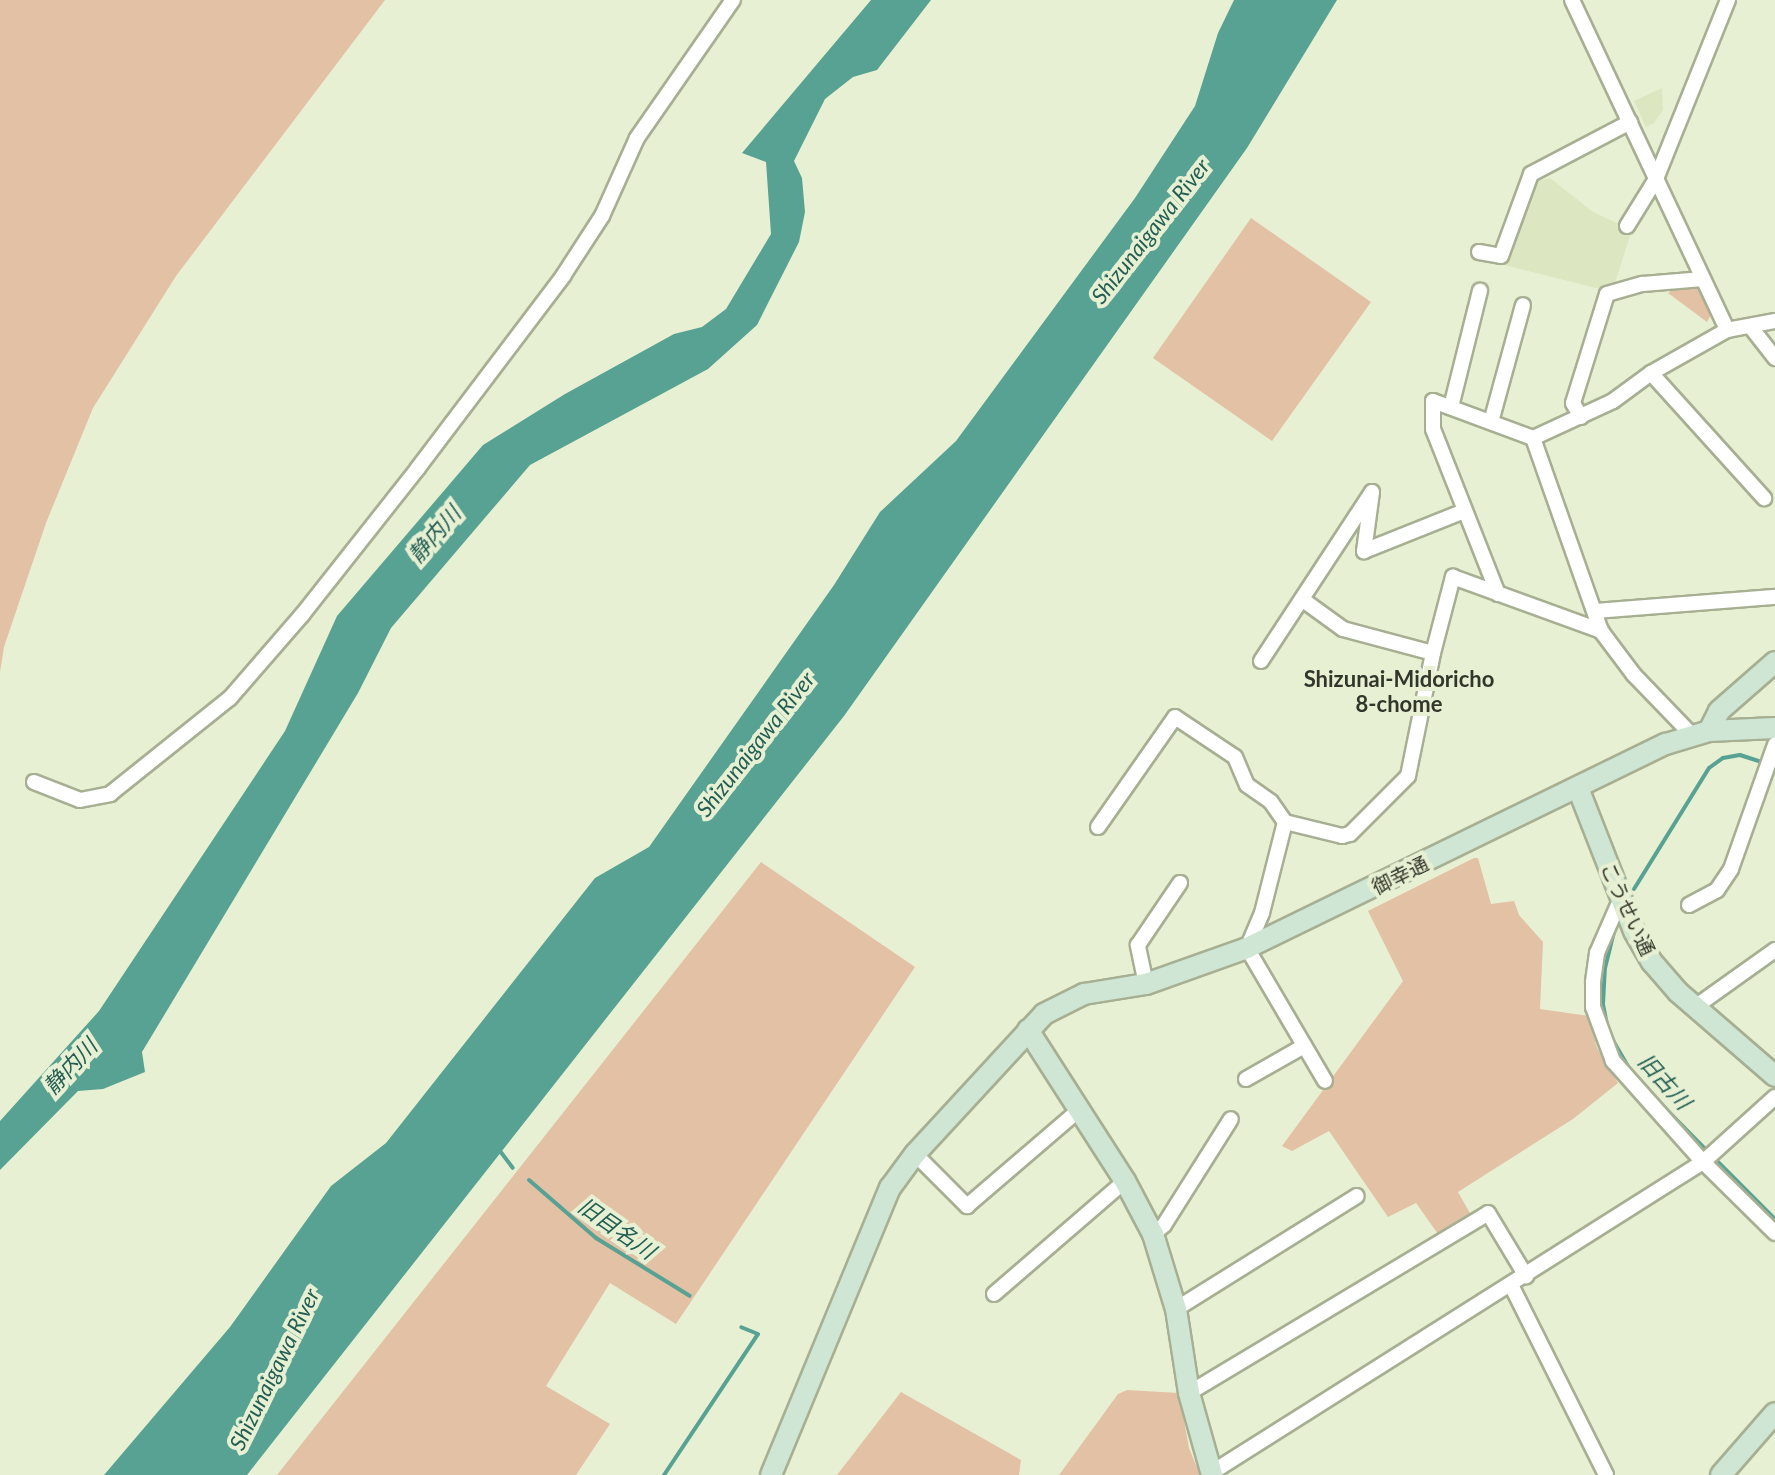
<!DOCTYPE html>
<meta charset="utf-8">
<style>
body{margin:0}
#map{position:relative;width:1775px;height:1475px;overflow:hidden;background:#e8f0d3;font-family:Lato,"Noto Sans JP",sans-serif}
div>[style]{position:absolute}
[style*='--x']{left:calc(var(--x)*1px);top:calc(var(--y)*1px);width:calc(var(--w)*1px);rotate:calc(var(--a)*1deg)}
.built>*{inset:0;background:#dce6c1}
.green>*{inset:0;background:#e3c1a5}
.water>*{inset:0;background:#58a293}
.stream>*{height:4px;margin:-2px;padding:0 2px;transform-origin:2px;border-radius:2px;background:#58a293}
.roads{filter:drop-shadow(2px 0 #a7af93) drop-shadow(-2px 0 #a7af93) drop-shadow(0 2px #a7af93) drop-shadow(0 -2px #a7af93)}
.street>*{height:14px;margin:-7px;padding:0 7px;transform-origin:7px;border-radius:7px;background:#fff}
.secondary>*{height:20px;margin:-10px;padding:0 10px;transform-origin:10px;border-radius:10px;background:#cee6d3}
span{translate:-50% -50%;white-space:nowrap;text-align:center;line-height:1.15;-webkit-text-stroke:8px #e8f0d3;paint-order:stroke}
.street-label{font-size:20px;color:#32362a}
.water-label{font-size:22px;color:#225e53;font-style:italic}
.neighbourhood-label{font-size:22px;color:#32362a;font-weight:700}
</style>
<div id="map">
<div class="built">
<i style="clip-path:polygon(1662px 88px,1663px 110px,1654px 123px,1646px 127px,1634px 101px)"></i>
<i style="clip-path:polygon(1550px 178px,1593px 212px,1632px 230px,1614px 286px,1596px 288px,1504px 265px,1531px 183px)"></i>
</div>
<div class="green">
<i style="clip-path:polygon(0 0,385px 0,176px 276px,93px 408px,46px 523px,4px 647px,0 672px)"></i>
<i style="clip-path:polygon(1251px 218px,1371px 302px,1272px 441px,1153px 358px)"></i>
<i style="clip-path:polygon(1699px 286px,1712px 313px,1707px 322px,1668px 293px,1674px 288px)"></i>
<i style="clip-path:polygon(1474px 858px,1478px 858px,1491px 904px,1514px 901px,1519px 915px,1543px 942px,1540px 1009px,1589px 1016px,1597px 1048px,1618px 1083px,1573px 1119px,1458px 1192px,1471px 1215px,1438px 1234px,1416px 1203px,1388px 1217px,1329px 1131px,1292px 1151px,1282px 1146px,1403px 981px,1368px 911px)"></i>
<i style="clip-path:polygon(761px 862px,915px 967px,676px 1324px,610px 1283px,546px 1386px,610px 1424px,576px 1475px,277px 1475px)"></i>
<i style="clip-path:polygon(1127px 1390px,1179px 1393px,1189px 1448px,1200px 1475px,1059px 1475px,1118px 1394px)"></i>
<i style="clip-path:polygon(901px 1392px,1021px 1460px,1019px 1475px,837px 1475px)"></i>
</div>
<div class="water">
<i style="clip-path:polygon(871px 0,931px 0,877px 70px,853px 77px,825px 99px,794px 161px,802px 178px,805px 212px,799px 242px,757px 325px,708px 369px,530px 465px,391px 628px,358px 693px,142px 1052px,145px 1072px,103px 1089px,78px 1091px,0 1170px,0 1121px,99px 1011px,285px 731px,337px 616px,483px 445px,565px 394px,674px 334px,702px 327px,726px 309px,771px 234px,766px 162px,742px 153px)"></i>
<i style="clip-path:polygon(1234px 0,1337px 0,1247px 148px,844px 716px,247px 1475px,104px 1475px,230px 1327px,331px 1186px,386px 1143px,595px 878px,649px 847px,834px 585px,880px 512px,956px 441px,1135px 198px,1195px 106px,1218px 33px)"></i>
</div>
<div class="stream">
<i style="--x:1634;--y:889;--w:142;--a:-58.2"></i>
<i style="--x:1709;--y:768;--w:17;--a:-36"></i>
<i style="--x:1723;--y:758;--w:17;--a:-10"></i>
<i style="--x:1740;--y:755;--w:25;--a:18"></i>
<i style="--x:1607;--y:1025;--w:21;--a:-101"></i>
<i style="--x:1603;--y:1004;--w:36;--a:-87"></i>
<i style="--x:1605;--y:968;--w:37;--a:-76"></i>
<i style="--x:1611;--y:1037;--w:39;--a:60"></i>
<i style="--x:1655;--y:1098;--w:76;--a:45.5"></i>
<i style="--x:500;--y:1151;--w:21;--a:53"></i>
<i style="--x:1714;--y:1158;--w:86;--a:45"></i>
<i style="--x:529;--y:1180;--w:89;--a:40.9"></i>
<i style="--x:596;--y:1238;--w:110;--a:31.7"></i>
<i style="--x:664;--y:1475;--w:169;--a:-56.3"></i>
<i style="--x:758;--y:1334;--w:18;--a:-158"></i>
</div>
<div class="roads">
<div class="street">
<i style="--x:1572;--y:0;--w:365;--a:64.8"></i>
<i style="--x:1627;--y:226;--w:55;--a:-58.3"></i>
<i style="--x:1656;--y:179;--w:193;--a:-68.1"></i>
<i style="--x:1479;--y:252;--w:22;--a:10"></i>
<i style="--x:1501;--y:256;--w:87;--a:-69.9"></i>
<i style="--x:1531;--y:174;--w:112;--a:-27.7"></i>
<i style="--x:1750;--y:326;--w:41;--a:52"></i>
<i style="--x:1651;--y:373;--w:169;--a:47.9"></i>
<i style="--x:1451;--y:407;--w:120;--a:-76"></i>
<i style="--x:1581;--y:417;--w:16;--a:-120"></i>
<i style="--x:1573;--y:403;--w:114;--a:-72.7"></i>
<i style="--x:1607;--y:294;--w:37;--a:-16"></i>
<i style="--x:1643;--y:284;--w:60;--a:-4.8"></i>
<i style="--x:1491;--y:422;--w:121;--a:-74.7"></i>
<i style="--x:1533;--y:438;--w:205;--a:70.6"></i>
<i style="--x:1601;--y:631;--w:55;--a:53.1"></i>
<i style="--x:1634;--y:675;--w:83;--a:46"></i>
<i style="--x:1498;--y:594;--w:177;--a:-111.5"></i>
<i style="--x:1433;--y:429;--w:28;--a:-90"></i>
<i style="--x:1433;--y:401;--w:107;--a:20.3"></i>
<i style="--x:1533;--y:438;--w:88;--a:-24.8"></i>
<i style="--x:1613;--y:401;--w:47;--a:-36.4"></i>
<i style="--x:1651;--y:373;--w:87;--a:-29.5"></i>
<i style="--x:1727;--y:330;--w:49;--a:-10.6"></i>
<i style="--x:1303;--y:600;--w:49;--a:35.9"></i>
<i style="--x:1343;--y:629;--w:93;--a:14.9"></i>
<i style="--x:1596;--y:611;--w:180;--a:-4.5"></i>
<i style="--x:1261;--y:661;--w:202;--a:-56.7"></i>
<i style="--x:1372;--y:492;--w:60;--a:97.7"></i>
<i style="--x:1364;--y:551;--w:108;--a:-21.8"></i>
<i style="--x:34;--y:782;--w:49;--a:21.4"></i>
<i style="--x:80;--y:800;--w:31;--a:-11"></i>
<i style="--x:110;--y:794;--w:154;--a:-38.7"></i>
<i style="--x:230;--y:698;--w:110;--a:-49.1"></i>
<i style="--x:302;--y:615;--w:187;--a:-51.7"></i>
<i style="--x:418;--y:468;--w:241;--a:-52.9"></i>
<i style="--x:563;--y:276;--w:72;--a:-57"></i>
<i style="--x:602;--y:216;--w:85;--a:-65.8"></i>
<i style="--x:637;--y:138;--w:168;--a:-55.2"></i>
<i style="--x:1285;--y:822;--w:94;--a:104.2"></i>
<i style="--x:1262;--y:913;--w:38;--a:113"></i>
<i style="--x:1247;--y:948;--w:154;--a:59.6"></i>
<i style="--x:1098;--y:827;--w:134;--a:-55"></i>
<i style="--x:1175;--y:717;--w:72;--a:33.7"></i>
<i style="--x:1235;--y:757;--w:30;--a:67"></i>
<i style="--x:1247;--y:785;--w:29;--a:35"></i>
<i style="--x:1271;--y:802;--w:24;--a:55"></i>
<i style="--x:1285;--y:822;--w:59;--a:13.8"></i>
<i style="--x:1342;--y:836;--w:8;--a:-14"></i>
<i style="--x:1350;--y:834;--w:82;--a:-45"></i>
<i style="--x:1408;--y:776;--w:126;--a:-78.5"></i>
<i style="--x:1433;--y:653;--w:79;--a:-75.3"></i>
<i style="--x:1453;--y:577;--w:158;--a:20"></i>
<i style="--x:1621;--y:898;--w:60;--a:113.6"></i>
<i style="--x:1597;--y:953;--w:30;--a:98"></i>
<i style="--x:1593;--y:983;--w:24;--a:90"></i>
<i style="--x:1593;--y:1007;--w:58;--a:69.7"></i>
<i style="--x:1613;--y:1061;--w:135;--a:48.3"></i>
<i style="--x:1703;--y:1162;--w:101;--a:44.6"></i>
<i style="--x:1689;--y:905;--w:32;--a:-28"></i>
<i style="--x:1717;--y:890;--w:25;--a:-56"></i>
<i style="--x:1731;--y:869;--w:132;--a:-70.5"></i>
<i style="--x:1146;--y:984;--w:40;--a:-102"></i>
<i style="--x:1138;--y:945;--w:75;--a:-55.9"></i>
<i style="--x:1695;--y:1007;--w:98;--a:-35.5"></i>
<i style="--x:1246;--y:1079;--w:67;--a:-29.6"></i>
<i style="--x:915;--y:1154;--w:74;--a:45"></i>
<i style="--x:967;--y:1206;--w:149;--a:-40.6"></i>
<i style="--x:1153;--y:1234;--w:14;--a:-39"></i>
<i style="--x:1164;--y:1225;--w:125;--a:-57.7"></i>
<i style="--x:1511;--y:1285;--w:212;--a:63.4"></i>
<i style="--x:994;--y:1294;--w:173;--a:-40.8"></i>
<i style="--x:1176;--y:1309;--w:213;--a:-32"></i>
<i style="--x:1189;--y:1393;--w:349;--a:-31"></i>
<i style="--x:1488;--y:1213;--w:74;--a:58.9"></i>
<i style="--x:1211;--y:1473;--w:582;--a:-32.3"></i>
<i style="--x:1703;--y:1162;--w:97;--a:-42.1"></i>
</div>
<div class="secondary">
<i style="--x:1709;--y:731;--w:22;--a:-63"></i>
<i style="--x:1719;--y:711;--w:74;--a:-41.2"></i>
<i style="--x:1578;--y:788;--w:154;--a:68.6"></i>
<i style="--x:1634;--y:931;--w:36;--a:60"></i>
<i style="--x:1652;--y:962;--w:40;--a:49"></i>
<i style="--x:1678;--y:992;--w:128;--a:40.9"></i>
<i style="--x:1028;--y:1030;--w:179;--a:57.3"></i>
<i style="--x:1125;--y:1181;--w:60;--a:62.2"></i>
<i style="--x:1153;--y:1234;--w:78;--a:73"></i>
<i style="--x:1176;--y:1309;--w:85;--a:81.2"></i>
<i style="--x:1189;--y:1393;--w:85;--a:74.3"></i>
<i style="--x:771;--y:1475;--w:311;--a:-67.5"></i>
<i style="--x:890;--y:1188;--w:42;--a:-53.7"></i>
<i style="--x:915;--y:1154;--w:190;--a:-47.3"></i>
<i style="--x:1044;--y:1014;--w:45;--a:-26.6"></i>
<i style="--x:1084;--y:994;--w:63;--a:-9.2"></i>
<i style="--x:1146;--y:984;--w:107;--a:-19.6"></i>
<i style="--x:1247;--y:948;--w:466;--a:-26"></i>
<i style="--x:1666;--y:744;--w:45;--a:-16.8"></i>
<i style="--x:1709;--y:731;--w:66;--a:-2.6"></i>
<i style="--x:1721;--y:1475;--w:82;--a:-48.9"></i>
</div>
</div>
<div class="street-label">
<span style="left:1400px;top:875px;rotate:-26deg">御幸通</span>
<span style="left:1628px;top:909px;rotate:65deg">こうせい通</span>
</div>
<div class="water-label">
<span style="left:1150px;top:231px;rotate:-52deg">Shizunaigawa River</span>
<span style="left:434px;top:534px;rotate:-49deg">静内川</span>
<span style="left:755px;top:744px;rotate:-52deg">Shizunaigawa River</span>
<span style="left:70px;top:1066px;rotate:-47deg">静内川</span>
<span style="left:1665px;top:1081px;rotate:48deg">旧古川</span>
<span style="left:617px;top:1228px;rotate:35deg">旧目名川</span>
<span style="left:274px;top:1369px;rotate:-64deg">Shizunaigawa River</span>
</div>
<div class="neighbourhood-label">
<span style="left:1399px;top:691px">Shizunai-Midoricho<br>8-chome</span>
</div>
</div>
